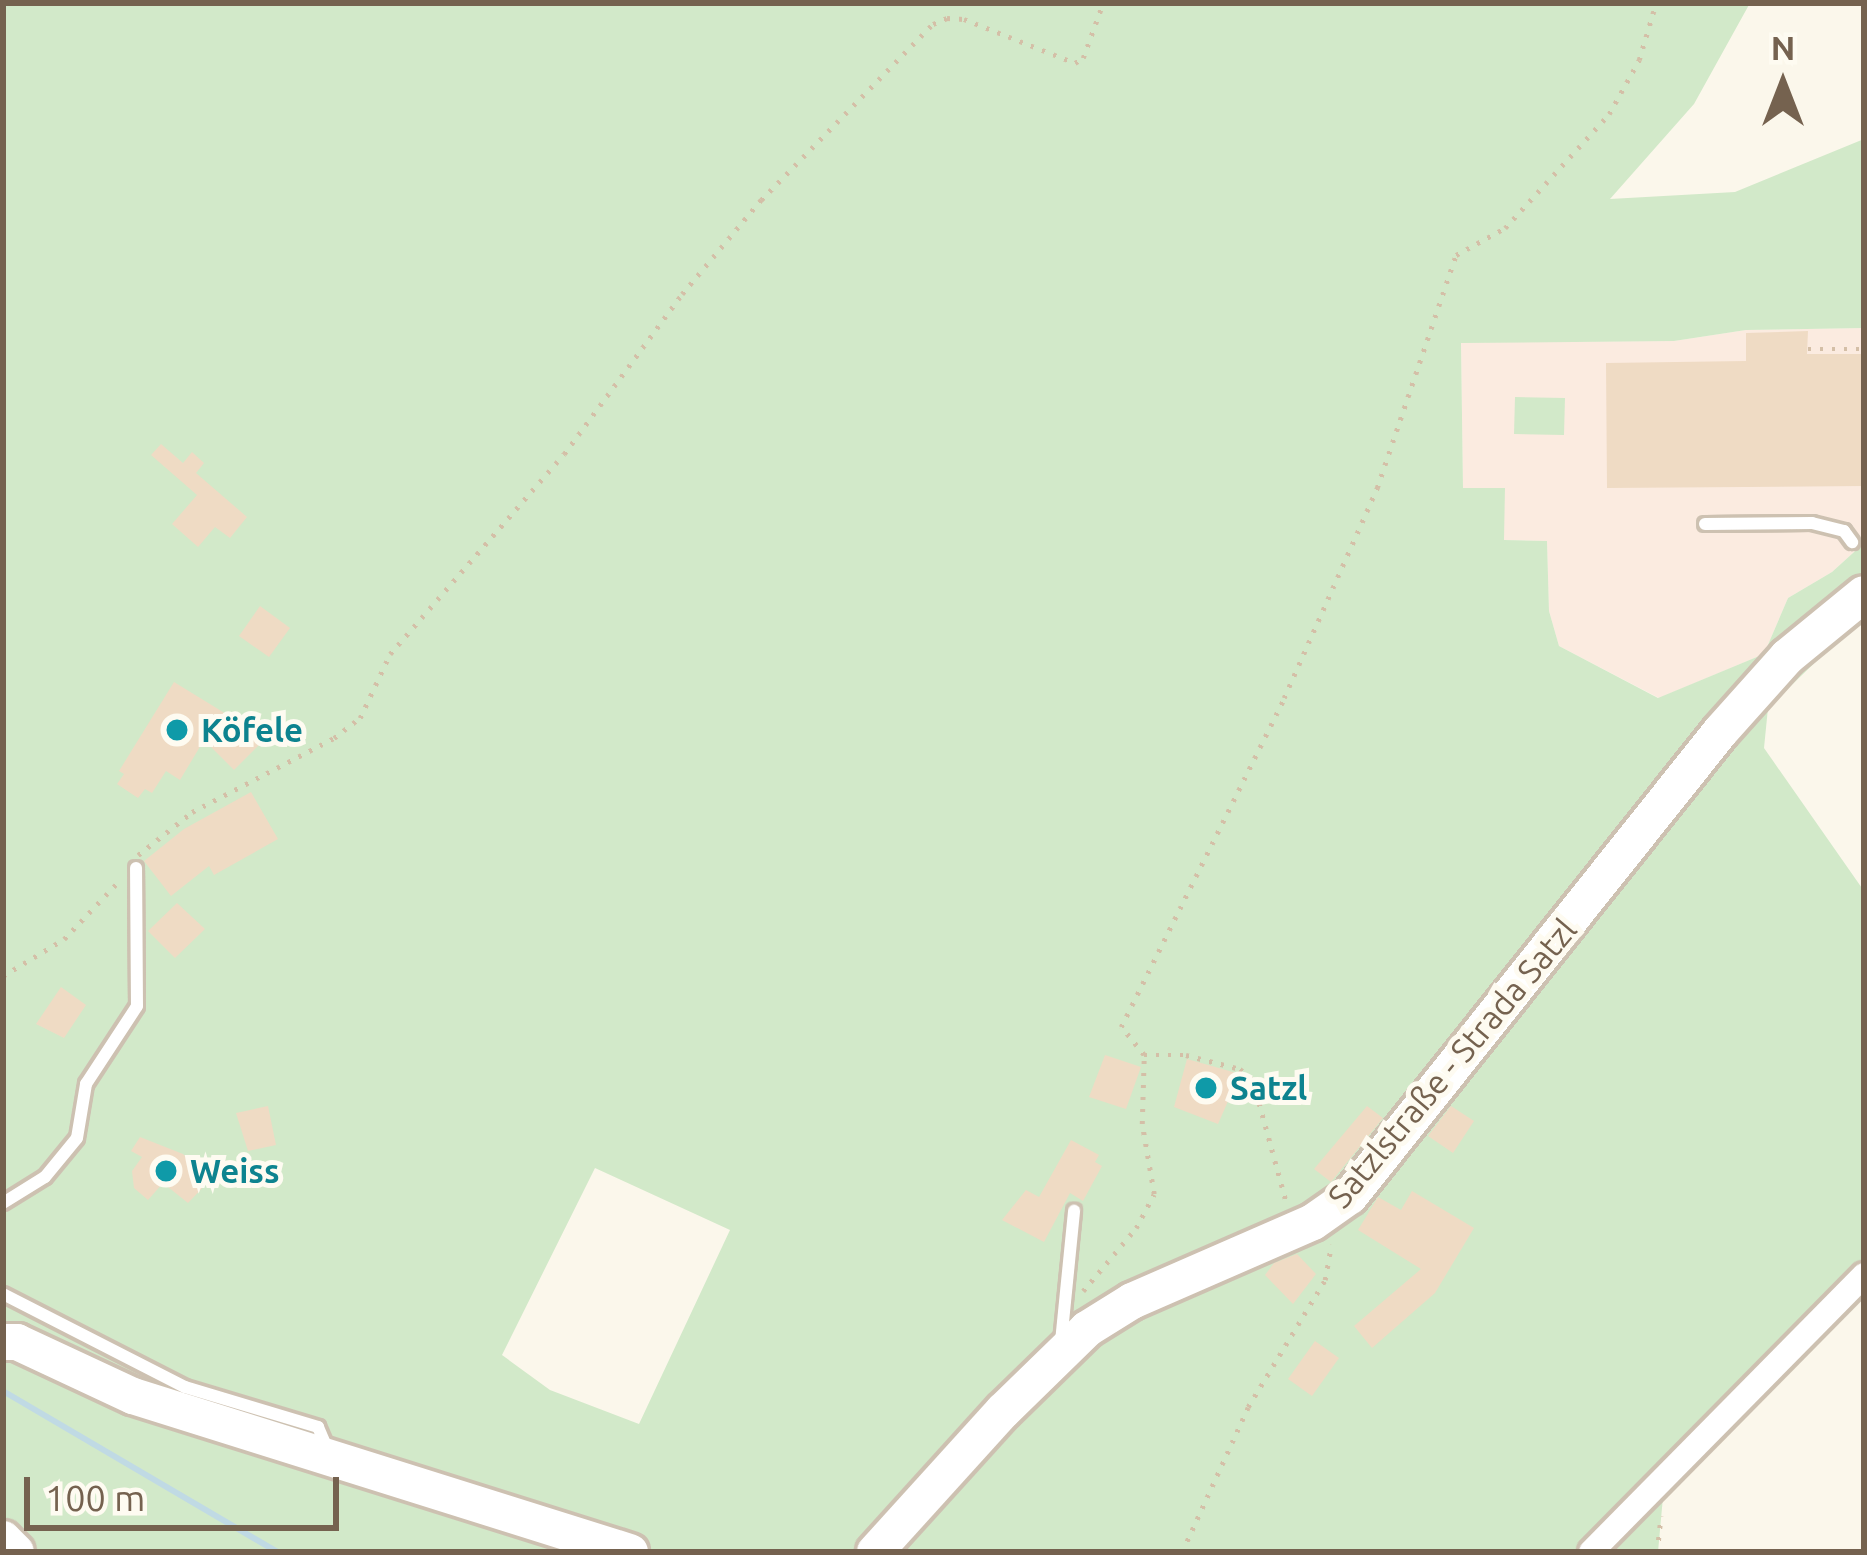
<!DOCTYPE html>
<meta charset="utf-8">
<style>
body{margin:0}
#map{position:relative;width:1867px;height:1555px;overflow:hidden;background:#fbf7eb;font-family:Ubuntu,sans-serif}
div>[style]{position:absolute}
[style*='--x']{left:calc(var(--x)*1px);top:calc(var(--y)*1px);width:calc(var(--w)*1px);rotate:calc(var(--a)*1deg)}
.commercial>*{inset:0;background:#fbebe0}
.green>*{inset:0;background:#d2e9c9}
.stream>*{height:6px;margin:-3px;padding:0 3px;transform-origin:3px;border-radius:3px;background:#c0dae4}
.building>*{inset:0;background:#efdbc4}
.path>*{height:4.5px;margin-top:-2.25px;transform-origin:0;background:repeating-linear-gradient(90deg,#d4bfa7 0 3px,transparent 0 12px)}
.roads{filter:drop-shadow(3px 0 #cdc1b1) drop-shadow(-3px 0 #cdc1b1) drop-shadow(0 3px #cdc1b1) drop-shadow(0 -3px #cdc1b1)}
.lane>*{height:12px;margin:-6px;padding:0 6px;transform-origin:6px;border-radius:6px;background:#fff}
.street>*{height:24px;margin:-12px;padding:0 12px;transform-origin:12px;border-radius:12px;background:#fff}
.secondary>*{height:36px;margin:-18px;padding:0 18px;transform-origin:18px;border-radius:18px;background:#fff}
.dots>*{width:33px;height:33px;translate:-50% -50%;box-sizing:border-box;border:6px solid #fefbf1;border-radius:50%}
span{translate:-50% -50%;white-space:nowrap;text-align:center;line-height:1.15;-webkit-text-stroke:10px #fefbf1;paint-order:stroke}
.culture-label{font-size:33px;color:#0d838f;font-weight:700}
.left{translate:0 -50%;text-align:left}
.street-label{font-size:33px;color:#75624f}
.frame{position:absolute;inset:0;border:6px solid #75624f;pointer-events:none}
.north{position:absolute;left:1723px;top:24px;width:120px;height:120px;-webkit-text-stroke:9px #fefbf1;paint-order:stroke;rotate:0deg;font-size:33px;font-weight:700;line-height:48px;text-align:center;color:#75624f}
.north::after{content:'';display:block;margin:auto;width:42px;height:54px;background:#75624f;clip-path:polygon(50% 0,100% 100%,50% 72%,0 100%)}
.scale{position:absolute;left:24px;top:1477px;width:315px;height:54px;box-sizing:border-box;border:6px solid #75624f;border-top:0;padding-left:15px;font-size:36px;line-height:42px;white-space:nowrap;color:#75624f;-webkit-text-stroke:9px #fefbf1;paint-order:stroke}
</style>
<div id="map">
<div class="commercial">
<i style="clip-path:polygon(1864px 328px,1864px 543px,1832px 572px,1788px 598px,1764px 654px,1659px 698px,1559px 646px,1549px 611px,1547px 541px,1504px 540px,1463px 488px,1461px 342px,1674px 341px,1746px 330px)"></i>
</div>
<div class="green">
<i style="clip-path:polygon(evenodd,3px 3px,1750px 3px,1694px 104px,1610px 199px,1735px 192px,1864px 139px,1864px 328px,1746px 330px,1674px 341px,1461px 343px,1463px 488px,1505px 488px,1504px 540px,1547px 541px,1549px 611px,1559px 646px,1658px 698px,1764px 654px,1788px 598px,1832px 572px,1864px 543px,1864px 615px,1768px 708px,1764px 748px,1864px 891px,1864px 1275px,1665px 1475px,1658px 1552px,3px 1552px,3px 3px,595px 1168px,730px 1230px,639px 1424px,550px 1390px,502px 1355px,595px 1168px)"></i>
<i style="clip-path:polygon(1515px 397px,1565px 398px,1564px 435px,1514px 434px)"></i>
</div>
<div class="stream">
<i style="--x:3;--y:1391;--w:318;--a:30.4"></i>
</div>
<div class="building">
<i style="clip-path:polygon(1808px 331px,1807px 354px,1864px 354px,1864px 486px,1607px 488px,1606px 363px,1746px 361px,1746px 333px)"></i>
<i style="clip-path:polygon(161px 444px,183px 463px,192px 452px,204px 463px,196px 473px,247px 517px,230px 538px,215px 527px,198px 547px,172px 524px,197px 495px,151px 455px)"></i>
<i style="clip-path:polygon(260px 606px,290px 628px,269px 657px,239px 636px)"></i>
<i style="clip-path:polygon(174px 682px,236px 720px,260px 744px,234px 770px,204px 740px,180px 780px,166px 771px,152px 793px,145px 789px,138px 798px,117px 784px,124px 774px,119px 771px)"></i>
<i style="clip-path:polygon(251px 792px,278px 839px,214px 875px,209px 866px,171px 896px,144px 861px,184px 829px)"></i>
<i style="clip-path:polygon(177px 903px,205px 929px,175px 958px,148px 931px)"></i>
<i style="clip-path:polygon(61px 987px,86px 1005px,64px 1038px,36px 1024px)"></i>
<i style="clip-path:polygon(1105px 1055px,1141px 1067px,1126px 1109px,1089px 1097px)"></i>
<i style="clip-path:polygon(1187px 1059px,1240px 1074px,1218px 1124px,1174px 1107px)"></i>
<i style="clip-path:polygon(268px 1106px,276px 1145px,248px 1151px,236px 1113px)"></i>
<i style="clip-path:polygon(1367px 1106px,1383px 1118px,1331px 1182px,1314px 1169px)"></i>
<i style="clip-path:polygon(1451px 1106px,1474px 1121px,1453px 1153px,1428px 1136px)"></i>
<i style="clip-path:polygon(140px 1137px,183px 1154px,210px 1180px,188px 1203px,163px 1183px,148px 1200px,134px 1188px,132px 1171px,142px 1157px,131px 1151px)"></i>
<i style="clip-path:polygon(1071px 1140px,1099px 1155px,1095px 1162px,1102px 1166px,1083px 1201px,1070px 1193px,1044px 1242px,1002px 1220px,1026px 1190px,1039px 1197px)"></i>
<i style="clip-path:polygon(1412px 1191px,1474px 1228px,1435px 1293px,1372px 1348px,1354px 1326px,1421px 1269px,1358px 1230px,1378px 1197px,1401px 1210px)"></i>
<i style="clip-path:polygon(1297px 1254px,1316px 1274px,1293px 1304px,1265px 1275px,1274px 1263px)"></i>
<i style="clip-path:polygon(1315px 1341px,1339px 1358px,1312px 1396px,1288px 1379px)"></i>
</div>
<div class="path">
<i style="--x:1808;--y:349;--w:56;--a:0"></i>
<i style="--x:138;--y:855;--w:69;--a:-38.5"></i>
<i style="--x:192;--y:812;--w:160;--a:-27.5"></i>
<i style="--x:334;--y:738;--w:33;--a:-38"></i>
<i style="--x:360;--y:718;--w:71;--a:-64.9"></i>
<i style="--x:390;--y:654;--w:265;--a:-49"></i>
<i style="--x:564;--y:454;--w:199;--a:-53.6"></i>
<i style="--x:682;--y:294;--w:123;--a:-50"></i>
<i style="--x:761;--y:200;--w:246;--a:-45.7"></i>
<i style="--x:933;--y:24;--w:15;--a:-23"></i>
<i style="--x:947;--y:18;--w:17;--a:3"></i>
<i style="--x:964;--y:19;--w:119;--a:21.6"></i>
<i style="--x:1075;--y:63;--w:9;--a:-32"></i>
<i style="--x:1083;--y:58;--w:59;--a:-70"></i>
<i style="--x:3;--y:976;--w:71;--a:-31.2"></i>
<i style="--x:64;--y:939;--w:79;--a:-46.5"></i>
<i style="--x:1144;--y:1055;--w:42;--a:0"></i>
<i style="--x:1186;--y:1055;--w:56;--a:14.5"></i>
<i style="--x:1240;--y:1069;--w:17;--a:40"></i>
<i style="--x:1253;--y:1080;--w:125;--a:74.7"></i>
<i style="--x:1083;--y:1291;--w:82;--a:-49.9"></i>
<i style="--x:1136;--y:1228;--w:38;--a:-62"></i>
<i style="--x:1154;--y:1194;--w:71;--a:-99.7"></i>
<i style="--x:1142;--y:1124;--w:69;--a:-88.3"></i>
<i style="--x:1144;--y:1055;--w:36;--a:-129"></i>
<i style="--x:1121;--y:1027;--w:367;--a:-63.6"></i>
<i style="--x:1284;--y:698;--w:230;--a:-66.1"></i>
<i style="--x:1377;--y:488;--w:246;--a:-71.3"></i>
<i style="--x:1456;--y:255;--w:56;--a:-28.9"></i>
<i style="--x:1505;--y:228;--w:154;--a:-47.6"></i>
<i style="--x:1609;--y:114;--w:62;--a:-60.9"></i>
<i style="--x:1639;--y:60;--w:59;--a:-73.4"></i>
<i style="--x:1182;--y:1552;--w:159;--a:-65.5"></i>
<i style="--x:1248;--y:1407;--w:149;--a:-58.8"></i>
<i style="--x:1325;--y:1280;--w:36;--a:-80"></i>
<i style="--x:1657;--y:1552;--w:36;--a:-84"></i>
</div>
<div class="roads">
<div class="lane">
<i style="--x:1705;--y:524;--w:107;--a:-0.5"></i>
<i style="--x:1812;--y:523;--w:33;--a:14"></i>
<i style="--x:1844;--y:531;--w:14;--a:54"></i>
<i style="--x:3;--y:1203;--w:49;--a:-31.8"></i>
<i style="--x:45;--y:1177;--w:50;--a:-50.6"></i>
<i style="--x:77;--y:1138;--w:55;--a:-80.5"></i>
<i style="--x:86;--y:1084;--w:93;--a:-56.8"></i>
<i style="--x:137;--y:1006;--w:138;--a:-90.4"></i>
<i style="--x:3;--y:1294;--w:204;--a:27.1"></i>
<i style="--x:185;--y:1387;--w:139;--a:16.7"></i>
<i style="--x:318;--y:1427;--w:25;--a:67"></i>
<i style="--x:1061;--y:1342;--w:132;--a:-84.3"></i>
</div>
<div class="street">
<i style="--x:1591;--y:1552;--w:389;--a:-45.4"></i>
</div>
<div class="secondary">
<i style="--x:3;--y:1342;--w:14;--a:0"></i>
<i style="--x:17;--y:1342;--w:128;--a:25"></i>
<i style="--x:133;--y:1396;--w:521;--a:17.43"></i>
<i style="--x:3;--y:1539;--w:18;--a:45"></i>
<i style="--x:875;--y:1552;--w:190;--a:-47.8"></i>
<i style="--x:1003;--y:1411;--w:117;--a:-44.3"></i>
<i style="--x:1087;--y:1329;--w:53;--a:-31.9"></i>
<i style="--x:1132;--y:1301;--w:197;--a:-23.6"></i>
<i style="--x:1313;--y:1222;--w:45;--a:-35.1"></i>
<i style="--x:1350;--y:1196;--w:593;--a:-51.43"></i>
<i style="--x:1720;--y:732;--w:101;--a:-48.2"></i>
<i style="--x:1787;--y:657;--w:99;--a:-39.3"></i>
</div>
</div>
<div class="dots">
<i style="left:177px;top:730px;background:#0f9aa8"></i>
<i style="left:1206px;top:1088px;background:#0f9aa8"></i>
<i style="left:166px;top:1171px;background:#0f9aa8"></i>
</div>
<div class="culture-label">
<span class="left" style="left:201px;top:730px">Köfele</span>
<span class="left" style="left:1230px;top:1088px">Satzl</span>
<span class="left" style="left:190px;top:1171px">Weiss</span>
</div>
<div class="street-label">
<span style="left:1452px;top:1063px;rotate:-50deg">Satzlstraße - Strada Satzl</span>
</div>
<div class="frame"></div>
<div class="north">N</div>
<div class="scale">100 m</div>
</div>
